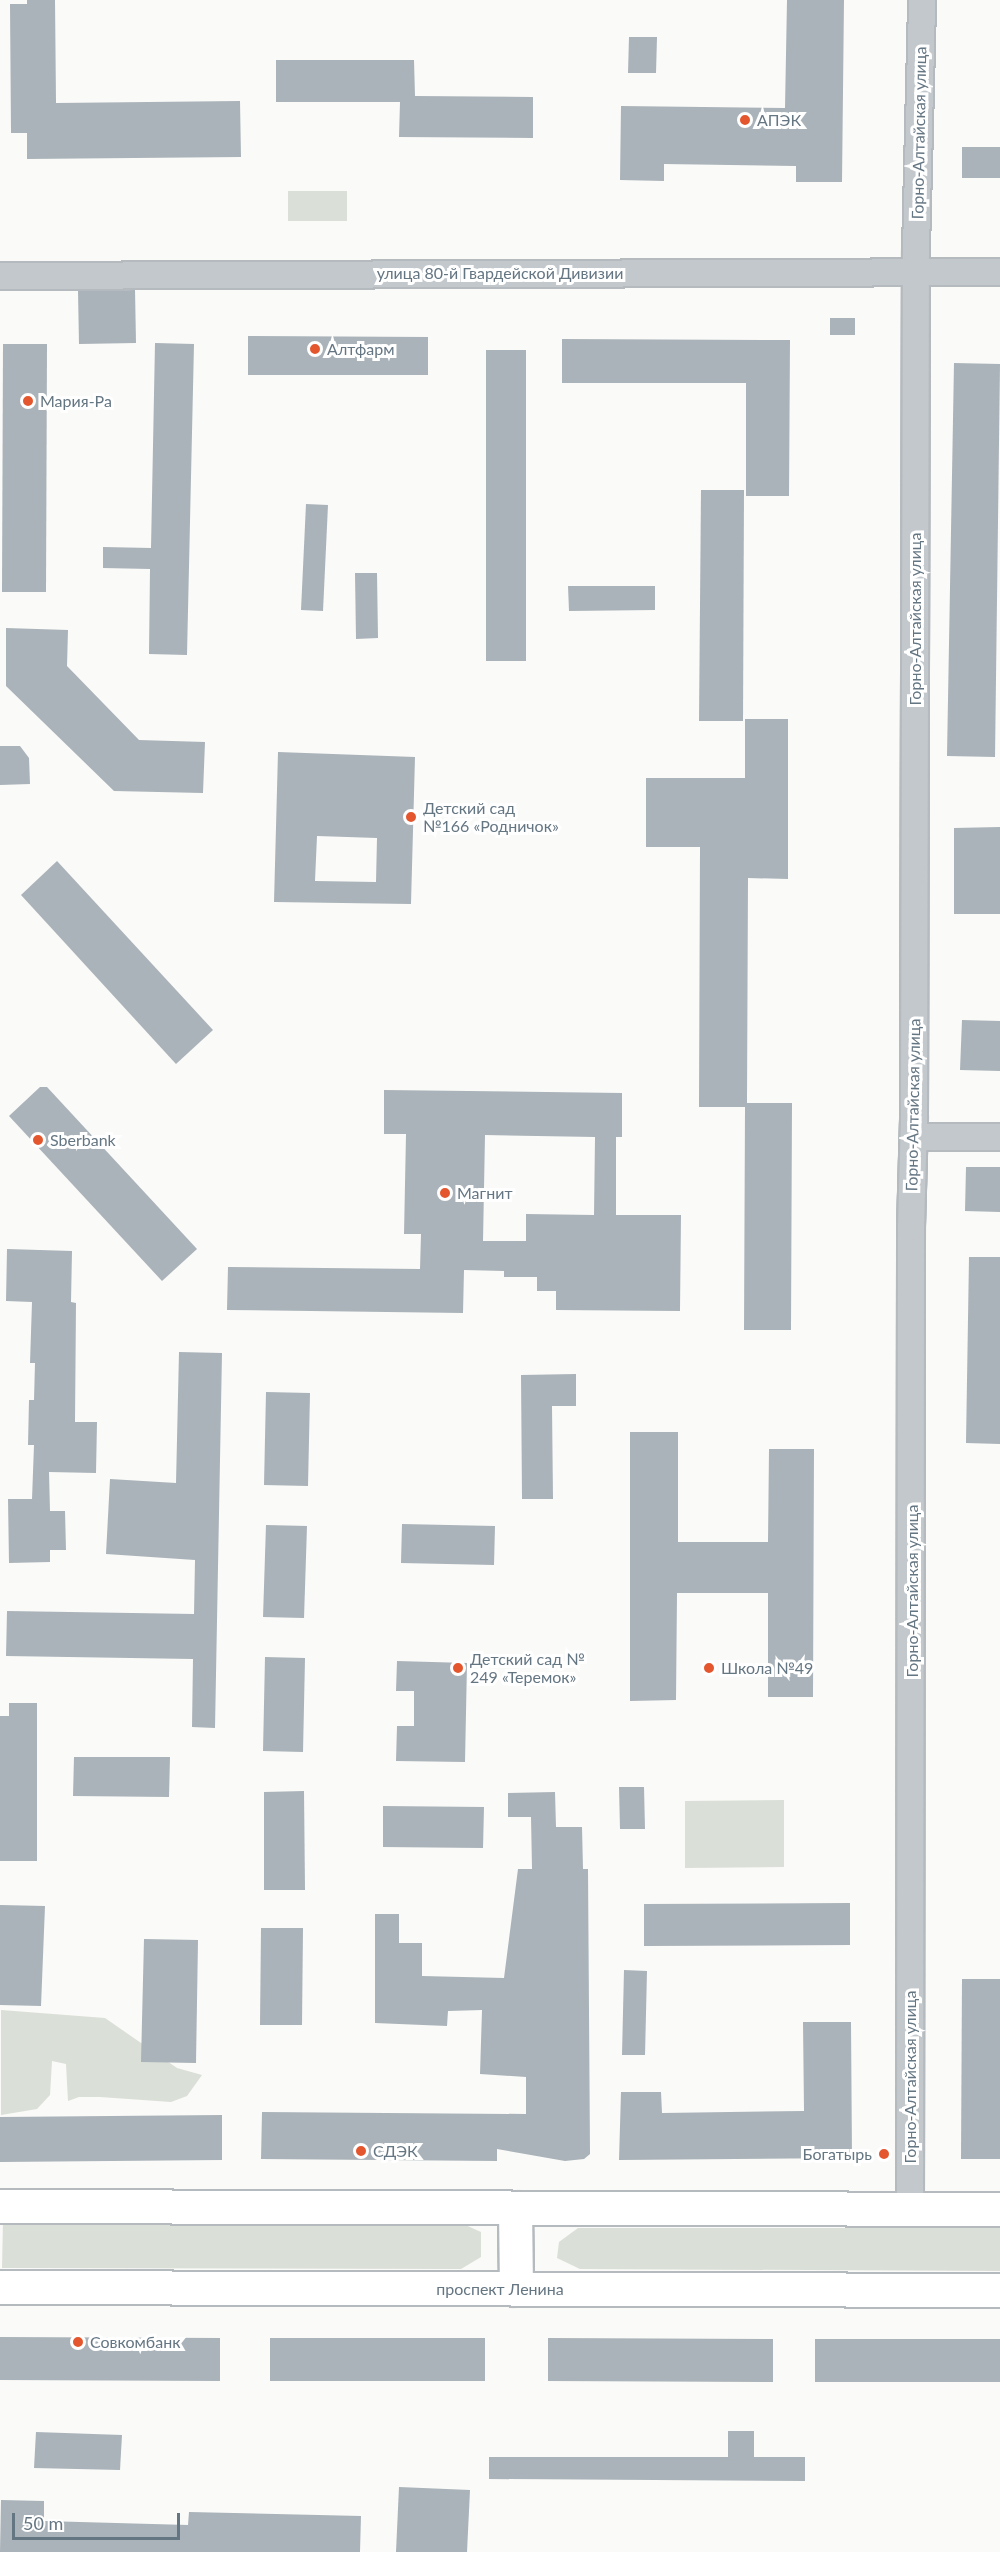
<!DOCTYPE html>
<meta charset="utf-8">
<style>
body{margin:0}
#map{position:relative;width:1000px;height:2552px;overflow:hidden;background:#fafaf8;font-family:Lato,sans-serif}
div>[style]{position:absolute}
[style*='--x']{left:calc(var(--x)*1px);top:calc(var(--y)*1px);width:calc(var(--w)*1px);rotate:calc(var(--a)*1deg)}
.green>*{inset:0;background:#dadfd7}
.building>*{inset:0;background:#aab3b9}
.roads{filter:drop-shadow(2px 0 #b5babe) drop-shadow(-2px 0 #b5babe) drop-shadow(0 2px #b5babe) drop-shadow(0 -2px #b5babe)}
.minor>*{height:26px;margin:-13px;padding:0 13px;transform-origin:13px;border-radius:13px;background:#c3c8cc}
.major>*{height:33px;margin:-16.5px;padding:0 16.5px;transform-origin:16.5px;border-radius:16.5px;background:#fff}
.dots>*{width:16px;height:16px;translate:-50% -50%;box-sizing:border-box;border:3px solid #fff;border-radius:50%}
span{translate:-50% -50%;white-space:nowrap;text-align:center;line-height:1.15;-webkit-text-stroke:6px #fff;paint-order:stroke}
.poi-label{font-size:16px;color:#657683}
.left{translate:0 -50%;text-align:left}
.right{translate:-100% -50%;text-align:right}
.street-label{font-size:16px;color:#657683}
.scale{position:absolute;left:12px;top:2513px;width:168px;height:27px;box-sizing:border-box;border:3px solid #657683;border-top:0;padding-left:8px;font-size:18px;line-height:21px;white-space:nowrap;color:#657683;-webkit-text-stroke:4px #fff;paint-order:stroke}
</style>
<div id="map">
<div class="green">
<i style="clip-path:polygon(288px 191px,347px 191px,347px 221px,288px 221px)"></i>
<i style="clip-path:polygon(784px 1800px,784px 1867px,685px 1868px,685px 1801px)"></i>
<i style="clip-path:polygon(1px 2010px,105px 2018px,177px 2068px,202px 2075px,187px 2096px,171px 2102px,100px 2097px,79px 2097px,68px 2101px,66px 2064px,52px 2061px,50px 2095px,37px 2109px,1px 2115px)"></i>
<i style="clip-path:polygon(3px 2221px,461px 2223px,481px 2232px,481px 2257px,461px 2269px,2px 2268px)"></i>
<i style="clip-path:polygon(578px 2228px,1000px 2228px,1000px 2271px,580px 2269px,557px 2258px,559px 2242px)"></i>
</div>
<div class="building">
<i style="clip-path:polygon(27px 0,55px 0,56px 103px,240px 101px,241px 157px,27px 159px,27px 133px,11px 133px,10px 4px,27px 4px)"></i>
<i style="clip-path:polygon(787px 0,844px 0,842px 182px,796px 182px,796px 166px,664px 164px,664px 181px,620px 180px,621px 106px,785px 108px)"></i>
<i style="clip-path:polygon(629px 37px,657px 37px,656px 73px,628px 73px)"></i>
<i style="clip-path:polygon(276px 60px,414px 60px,415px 96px,533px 97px,533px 138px,399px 137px,400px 102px,276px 102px)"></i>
<i style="clip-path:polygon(962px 147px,1000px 147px,1000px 178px,962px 178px)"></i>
<i style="clip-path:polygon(135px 290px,136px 343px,79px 344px,78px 291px)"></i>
<i style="clip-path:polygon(830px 318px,855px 318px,855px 335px,830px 335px)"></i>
<i style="clip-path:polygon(248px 336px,428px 337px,428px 375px,248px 375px)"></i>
<i style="clip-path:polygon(562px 339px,790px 340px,789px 496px,746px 496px,746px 383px,562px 383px)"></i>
<i style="clip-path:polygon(155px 343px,194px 344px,187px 655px,149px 654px,150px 569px,103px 568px,103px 547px,151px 548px)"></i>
<i style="clip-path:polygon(3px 344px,47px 344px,46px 592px,2px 592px)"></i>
<i style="clip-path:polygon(486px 350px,526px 350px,526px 661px,486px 661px)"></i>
<i style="clip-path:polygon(954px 363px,1000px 364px,995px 757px,947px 756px)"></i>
<i style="clip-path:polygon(701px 490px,744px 490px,743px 721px,699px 721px)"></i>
<i style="clip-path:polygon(306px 504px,328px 505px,323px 611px,301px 610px)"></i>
<i style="clip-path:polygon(355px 573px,377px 573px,378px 638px,356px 639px)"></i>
<i style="clip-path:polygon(568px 586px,655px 586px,655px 610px,569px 611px)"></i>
<i style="clip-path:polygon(6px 628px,68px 630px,67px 666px,139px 740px,205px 742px,203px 793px,114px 791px,6px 686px)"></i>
<i style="clip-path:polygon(745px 719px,788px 719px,788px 879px,748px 878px,747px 1103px,792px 1103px,791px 1330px,744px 1330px,745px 1107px,699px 1107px,700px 847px,646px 847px,646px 778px,745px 778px)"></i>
<i style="clip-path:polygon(0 746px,20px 746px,29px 758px,30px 784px,0 785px)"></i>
<i style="clip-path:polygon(evenodd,278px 752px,415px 757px,411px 904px,274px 902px,278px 752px,317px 836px,377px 838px,376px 882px,315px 881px,317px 836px)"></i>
<i style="clip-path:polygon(1000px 827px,1000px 914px,954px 914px,954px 828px)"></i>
<i style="clip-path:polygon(57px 861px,213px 1030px,176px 1064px,21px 895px)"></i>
<i style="clip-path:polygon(962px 1020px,1000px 1021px,1000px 1071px,960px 1070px)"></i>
<i style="clip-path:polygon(40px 1087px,47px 1087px,197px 1249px,162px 1281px,9px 1116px)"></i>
<i style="clip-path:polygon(evenodd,384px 1090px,622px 1093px,622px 1137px,616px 1137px,616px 1215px,681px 1215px,680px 1311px,556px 1310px,556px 1291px,537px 1291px,537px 1277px,504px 1277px,504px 1271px,464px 1270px,463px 1313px,227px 1310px,228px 1267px,420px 1269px,421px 1234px,404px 1234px,406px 1134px,384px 1134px,384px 1090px,485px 1135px,595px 1137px,594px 1215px,526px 1214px,526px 1241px,483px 1241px,485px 1135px)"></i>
<i style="clip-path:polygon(966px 1167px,1000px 1167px,1000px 1212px,965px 1211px)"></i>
<i style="clip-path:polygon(7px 1249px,72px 1251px,71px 1302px,76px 1303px,75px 1422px,97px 1422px,96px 1473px,49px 1472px,50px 1511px,65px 1511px,66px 1550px,50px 1550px,50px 1562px,9px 1563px,8px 1499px,32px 1499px,34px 1445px,28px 1445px,29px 1400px,34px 1400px,35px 1363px,30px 1363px,32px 1302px,6px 1301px)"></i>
<i style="clip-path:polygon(969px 1257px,1000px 1257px,1000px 1444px,966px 1443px)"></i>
<i style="clip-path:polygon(179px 1352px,222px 1353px,215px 1728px,192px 1727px,193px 1659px,6px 1656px,7px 1611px,194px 1614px,195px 1560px,106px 1554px,110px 1479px,176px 1483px)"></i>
<i style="clip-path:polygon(576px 1374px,576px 1406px,552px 1406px,553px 1499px,522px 1499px,521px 1375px)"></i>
<i style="clip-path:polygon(266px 1392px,310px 1393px,308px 1486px,264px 1485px)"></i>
<i style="clip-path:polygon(630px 1432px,678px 1432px,678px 1542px,768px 1542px,769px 1449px,814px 1449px,813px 1697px,768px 1697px,768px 1593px,677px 1593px,676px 1700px,630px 1701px)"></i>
<i style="clip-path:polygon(402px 1524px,495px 1526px,494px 1565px,401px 1563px)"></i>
<i style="clip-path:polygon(266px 1525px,307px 1526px,304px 1618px,263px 1617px)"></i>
<i style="clip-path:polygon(265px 1657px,305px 1658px,303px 1752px,263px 1751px)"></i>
<i style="clip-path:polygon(397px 1661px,467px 1663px,465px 1762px,396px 1761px,397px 1726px,414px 1726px,414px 1691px,396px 1691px)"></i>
<i style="clip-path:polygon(9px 1703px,37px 1703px,37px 1861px,0 1861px,0 1716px,9px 1716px)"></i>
<i style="clip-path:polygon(74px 1757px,170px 1757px,169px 1797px,73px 1796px)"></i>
<i style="clip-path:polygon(619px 1787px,644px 1787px,645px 1829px,620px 1829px)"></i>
<i style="clip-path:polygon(304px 1791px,305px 1890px,264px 1890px,264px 1792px)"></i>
<i style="clip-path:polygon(555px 1792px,556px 1827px,582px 1827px,583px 1869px,588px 1869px,590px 2154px,584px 2159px,565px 2161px,497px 2149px,497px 2161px,261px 2159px,262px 2112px,526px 2114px,526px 2077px,480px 2074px,482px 2010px,448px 2011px,447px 2026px,375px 2023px,375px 1914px,399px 1914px,399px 1943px,422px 1943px,422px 1976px,504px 1978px,518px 1869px,532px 1869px,531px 1817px,508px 1817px,508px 1793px)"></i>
<i style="clip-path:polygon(383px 1806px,484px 1807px,483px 1848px,383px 1847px)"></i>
<i style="clip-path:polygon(850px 1903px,850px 1945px,644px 1946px,644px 1904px)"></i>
<i style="clip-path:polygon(0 1905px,45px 1906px,41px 2006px,0 2005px)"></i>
<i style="clip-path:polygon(261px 1928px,303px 1928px,302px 2025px,260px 2025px)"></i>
<i style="clip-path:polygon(144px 1939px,198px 1940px,196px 2063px,141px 2062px)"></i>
<i style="clip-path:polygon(624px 1970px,647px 1971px,645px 2055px,622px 2055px)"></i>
<i style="clip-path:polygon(962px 1979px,1000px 1979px,1000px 2159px,961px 2159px)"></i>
<i style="clip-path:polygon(803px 2022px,851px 2022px,852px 2158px,619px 2160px,621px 2092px,661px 2092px,662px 2113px,804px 2111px)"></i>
<i style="clip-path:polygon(222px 2115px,222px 2160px,0 2162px,0 2117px)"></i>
<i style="clip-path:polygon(0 2337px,220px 2338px,220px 2381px,0 2380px)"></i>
<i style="clip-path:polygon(270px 2338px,485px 2338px,485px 2381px,270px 2381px)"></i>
<i style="clip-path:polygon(548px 2338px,773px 2339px,773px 2382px,548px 2381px)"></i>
<i style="clip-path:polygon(815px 2339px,1000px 2339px,1000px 2382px,815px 2382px)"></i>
<i style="clip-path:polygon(728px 2431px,754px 2431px,754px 2457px,805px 2457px,805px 2481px,489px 2479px,489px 2457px,728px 2457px)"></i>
<i style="clip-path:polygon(36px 2432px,122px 2435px,120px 2470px,34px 2468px)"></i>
<i style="clip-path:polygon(399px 2487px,470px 2490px,467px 2552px,396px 2552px)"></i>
<i style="clip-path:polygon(1px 2500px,44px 2501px,44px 2521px,188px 2525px,189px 2512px,361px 2516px,360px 2552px,0 2552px)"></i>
</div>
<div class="roads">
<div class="minor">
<i style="--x:0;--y:276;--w:1000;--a:-0.23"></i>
<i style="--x:914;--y:1137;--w:86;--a:0"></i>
<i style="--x:910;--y:2209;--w:982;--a:-89.94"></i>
<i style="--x:911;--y:1227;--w:110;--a:-88.4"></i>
<i style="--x:914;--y:1117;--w:867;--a:-89.87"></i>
<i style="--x:916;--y:250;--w:250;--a:-88.6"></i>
</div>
<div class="major">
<i style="--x:0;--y:2206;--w:1000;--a:0.17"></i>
<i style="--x:515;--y:2208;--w:81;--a:89.3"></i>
<i style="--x:0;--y:2287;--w:1000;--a:0.17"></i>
</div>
</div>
<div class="dots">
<i style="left:745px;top:120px;background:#e4572e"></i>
<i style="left:315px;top:349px;background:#e4572e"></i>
<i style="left:28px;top:401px;background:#e4572e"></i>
<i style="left:411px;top:817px;background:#e4572e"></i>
<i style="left:38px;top:1140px;background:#e4572e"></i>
<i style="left:445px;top:1193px;background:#e4572e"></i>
<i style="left:458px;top:1668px;background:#e4572e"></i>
<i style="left:709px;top:1668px;background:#e4572e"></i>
<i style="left:361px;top:2151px;background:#e4572e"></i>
<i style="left:884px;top:2154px;background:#e4572e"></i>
<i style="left:78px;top:2342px;background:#e4572e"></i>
</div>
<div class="poi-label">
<span class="left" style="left:757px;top:120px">АПЭК</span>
<span class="left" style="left:327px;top:349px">Алтфарм</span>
<span class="left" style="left:40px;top:401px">Мария-Ра</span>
<span class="left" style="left:423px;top:817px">Детский сад<br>№166 «Родничок»</span>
<span class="left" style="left:50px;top:1140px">Sberbank</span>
<span class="left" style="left:457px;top:1193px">Магнит</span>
<span class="left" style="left:470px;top:1668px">Детский сад №<br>249 «Теремок»</span>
<span class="left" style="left:721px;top:1668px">Школа №49</span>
<span class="left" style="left:373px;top:2151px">СДЭК</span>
<span class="right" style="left:872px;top:2154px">Богатырь</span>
<span class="left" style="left:90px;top:2342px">Совкомбанк</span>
</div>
<div class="street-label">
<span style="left:919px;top:133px;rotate:-89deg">Горно-Алтайская улица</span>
<span style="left:500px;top:273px">улица 80-й Гвардейской Дивизии</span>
<span style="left:915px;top:619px;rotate:-90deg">Горно-Алтайская улица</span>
<span style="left:913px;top:1105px;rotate:-89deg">Горно-Алтайская улица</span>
<span style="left:912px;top:1591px;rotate:-90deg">Горно-Алтайская улица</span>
<span style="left:910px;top:2077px;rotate:-90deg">Горно-Алтайская улица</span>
<span style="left:500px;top:2289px">проспект Ленина</span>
</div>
<div class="scale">50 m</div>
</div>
